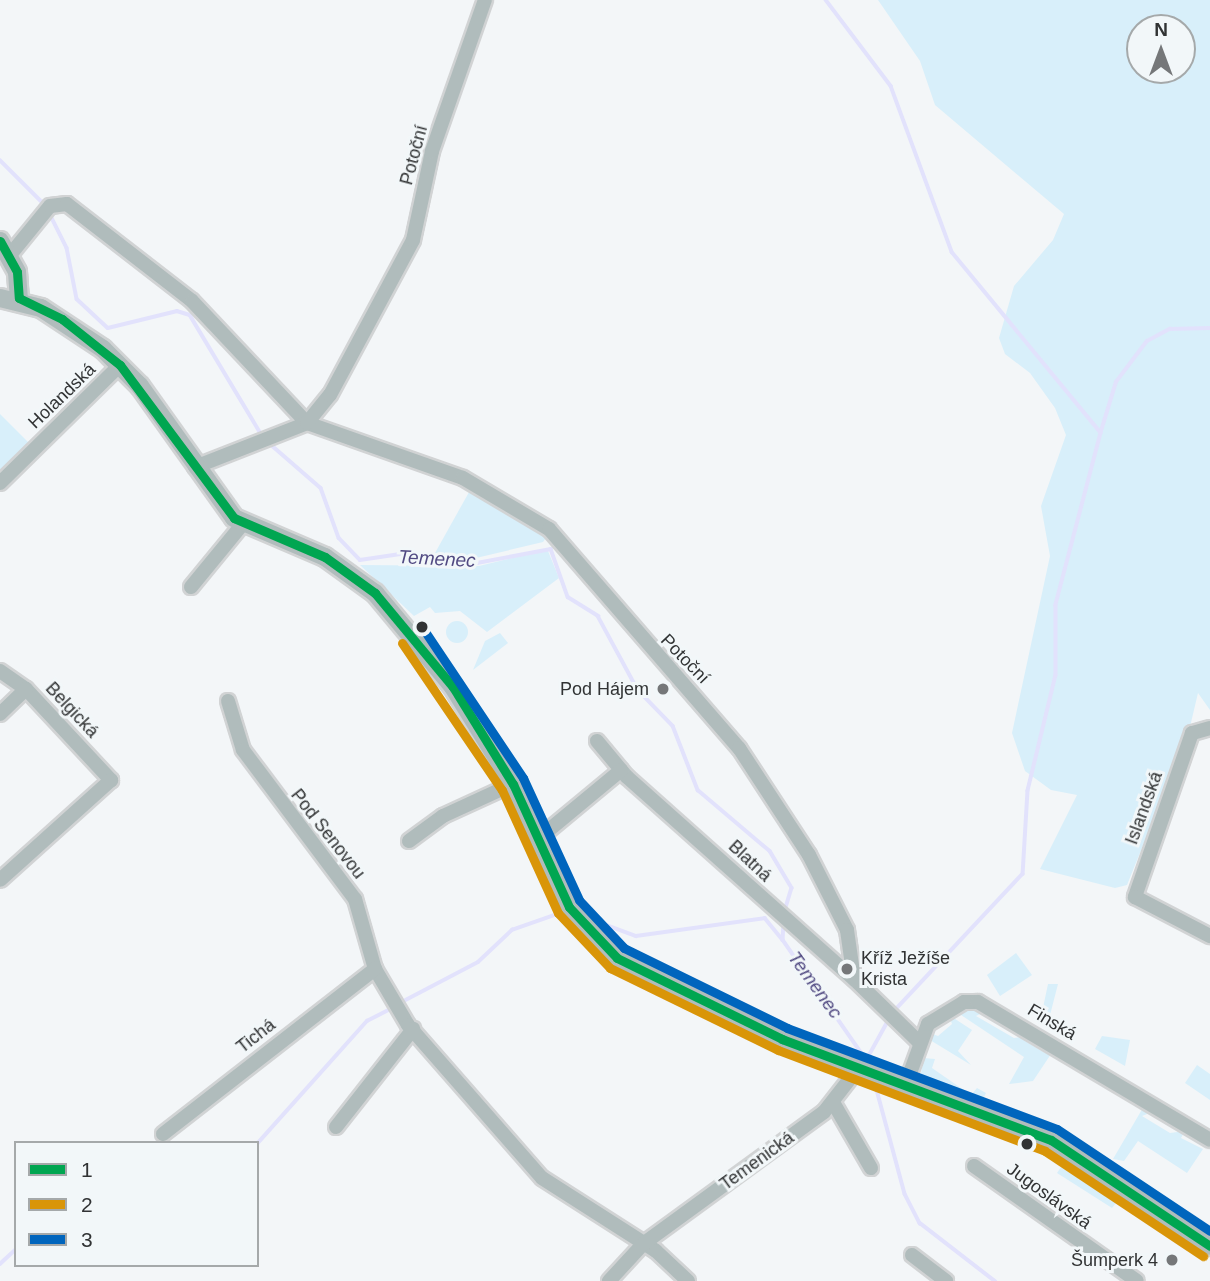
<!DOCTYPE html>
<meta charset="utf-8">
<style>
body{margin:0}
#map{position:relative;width:1210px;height:1281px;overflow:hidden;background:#f3f6f8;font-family:Arial,sans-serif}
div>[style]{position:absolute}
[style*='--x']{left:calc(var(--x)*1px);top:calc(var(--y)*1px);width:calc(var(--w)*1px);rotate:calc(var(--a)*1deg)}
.green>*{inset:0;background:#d8effa}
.round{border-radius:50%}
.stream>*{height:3.5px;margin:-1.75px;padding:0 1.75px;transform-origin:1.75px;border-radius:1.75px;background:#e2e2fc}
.roads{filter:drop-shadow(2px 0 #d1d3d4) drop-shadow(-2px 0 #d1d3d4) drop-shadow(0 2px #d1d3d4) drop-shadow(0 -2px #d1d3d4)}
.minor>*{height:14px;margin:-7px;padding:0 7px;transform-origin:7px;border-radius:7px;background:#b0bcbc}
.tertiary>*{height:18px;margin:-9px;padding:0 9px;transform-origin:9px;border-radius:9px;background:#b0bcbc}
.bus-1>*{height:9px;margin:-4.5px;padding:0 4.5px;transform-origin:4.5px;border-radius:4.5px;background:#00a651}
.bus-2>*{height:9px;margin:-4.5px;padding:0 4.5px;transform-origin:4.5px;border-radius:4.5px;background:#d99508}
.bus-3>*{height:9px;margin:-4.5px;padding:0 4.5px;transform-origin:4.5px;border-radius:4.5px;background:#0065bd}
.dots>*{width:19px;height:19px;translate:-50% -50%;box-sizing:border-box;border:4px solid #f2f7f9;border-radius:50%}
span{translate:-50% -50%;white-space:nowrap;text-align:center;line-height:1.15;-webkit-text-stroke:6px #f2f7f9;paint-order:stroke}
.street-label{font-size:18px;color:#313334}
.poi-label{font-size:18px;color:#313334}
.right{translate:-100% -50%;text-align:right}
.left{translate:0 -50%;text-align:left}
.water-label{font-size:19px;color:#514a82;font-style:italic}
.legend{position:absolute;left:14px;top:1141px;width:245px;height:126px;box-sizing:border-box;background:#f2f7f9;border:2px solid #a5a9aa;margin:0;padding:9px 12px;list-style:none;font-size:21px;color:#313334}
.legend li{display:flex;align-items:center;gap:14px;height:35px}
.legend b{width:35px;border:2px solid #a5a9aa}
.north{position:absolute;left:1126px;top:14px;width:70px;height:70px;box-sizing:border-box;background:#f2f7f9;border:2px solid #a5a9aa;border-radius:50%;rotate:0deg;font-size:19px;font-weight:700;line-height:28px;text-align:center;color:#313334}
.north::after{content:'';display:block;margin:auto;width:24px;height:32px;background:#757779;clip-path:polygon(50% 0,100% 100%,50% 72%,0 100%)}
</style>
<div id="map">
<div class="green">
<i style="clip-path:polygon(evenodd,878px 0,1210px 0,1210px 710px,1198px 693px,1189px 731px,1127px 885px,1115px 888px,1040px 869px,1077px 795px,1051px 790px,1025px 771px,1012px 733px,1050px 556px,1041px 506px,1066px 435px,1055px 408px,1030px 373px,1005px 354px,999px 338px,1014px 286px,1053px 240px,1064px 214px,935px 105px,920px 61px,878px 0,1140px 28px,1182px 28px,1182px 70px,1140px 70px,1140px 28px)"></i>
<i style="clip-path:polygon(0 414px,31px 445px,0 473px)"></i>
<i style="clip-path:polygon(473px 485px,549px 534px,543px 542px,476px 558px,435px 553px)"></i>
<i style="clip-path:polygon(542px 551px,548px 551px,559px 578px,487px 632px,460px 611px,435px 613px,430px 607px,414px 616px,360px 565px,479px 566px)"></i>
<i class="round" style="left:446px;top:621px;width:22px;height:22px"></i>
<i style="clip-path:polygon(500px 633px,508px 643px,473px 670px,485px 641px)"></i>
<i style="clip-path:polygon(1016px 953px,1032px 975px,1000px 996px,987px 975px)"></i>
<i style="clip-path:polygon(1048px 984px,1058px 984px,1049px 1019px,1061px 1022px,1058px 1033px,1040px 1022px)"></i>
<i style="clip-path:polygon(974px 1007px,984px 1012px,976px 1016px,1014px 1038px,1027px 1036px,1025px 1041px,1045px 1053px,1053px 1051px,1033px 1081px,1009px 1084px,1024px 1057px,955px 1011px)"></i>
<i style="clip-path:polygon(949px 1015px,972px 1030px,958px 1051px,971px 1065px,930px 1040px,930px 1033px,938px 1036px,952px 1024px)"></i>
<i style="clip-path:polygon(1102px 1036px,1130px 1040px,1125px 1066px,1095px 1049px)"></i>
<i style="clip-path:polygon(924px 1058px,935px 1059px,932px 1068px,971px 1095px,977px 1088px,986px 1093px,983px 1099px,981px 1100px,920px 1078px)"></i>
<i style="clip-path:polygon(1197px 1065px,1210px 1074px,1210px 1100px,1185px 1083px)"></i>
<i style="clip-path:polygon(1144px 1106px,1152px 1112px,1142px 1116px,1170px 1133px,1185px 1131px,1181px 1138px,1203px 1149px,1187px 1173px,1138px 1141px,1124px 1161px,1113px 1159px)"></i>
<i style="clip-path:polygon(1073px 1140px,1178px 1205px,1174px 1212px,1114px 1173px)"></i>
<i style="clip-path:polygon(1061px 1167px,1116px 1203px,1112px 1208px,1057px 1173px)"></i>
</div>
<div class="stream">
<i style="--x:826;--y:0;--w:108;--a:52.9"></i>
<i style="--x:891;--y:86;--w:177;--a:69.8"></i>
<i style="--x:952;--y:252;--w:234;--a:50.5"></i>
<i style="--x:1101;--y:433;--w:178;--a:104.7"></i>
<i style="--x:1056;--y:605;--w:70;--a:90"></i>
<i style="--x:1056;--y:675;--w:119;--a:103.6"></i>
<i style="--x:1028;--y:791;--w:83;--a:93.4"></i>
<i style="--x:1023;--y:874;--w:189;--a:133.1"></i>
<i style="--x:0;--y:160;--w:64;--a:45"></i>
<i style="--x:49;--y:212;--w:40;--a:63.4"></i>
<i style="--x:67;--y:248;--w:52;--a:78.9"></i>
<i style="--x:77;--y:299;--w:42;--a:43.1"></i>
<i style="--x:108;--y:328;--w:71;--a:-13.8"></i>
<i style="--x:177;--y:311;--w:14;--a:17"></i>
<i style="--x:190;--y:315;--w:142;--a:59.1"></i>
<i style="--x:1101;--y:431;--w:51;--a:-73"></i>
<i style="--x:1116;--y:382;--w:51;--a:-52.9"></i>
<i style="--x:1147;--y:341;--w:26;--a:-28"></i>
<i style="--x:1170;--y:329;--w:40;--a:-1.4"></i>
<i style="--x:268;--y:442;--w:70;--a:41"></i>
<i style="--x:321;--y:488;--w:53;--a:70.2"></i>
<i style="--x:339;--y:538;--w:30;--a:46"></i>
<i style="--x:360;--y:560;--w:49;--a:-8.3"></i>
<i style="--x:408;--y:553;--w:70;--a:8.2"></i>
<i style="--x:477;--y:563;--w:75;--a:-10.7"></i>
<i style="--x:551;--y:549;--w:51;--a:70.5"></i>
<i style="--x:568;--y:597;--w:36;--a:32"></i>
<i style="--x:598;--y:616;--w:84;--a:61.6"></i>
<i style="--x:638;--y:690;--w:50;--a:45.8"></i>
<i style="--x:673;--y:726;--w:69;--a:68.7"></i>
<i style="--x:698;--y:790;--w:94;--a:40.3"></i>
<i style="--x:770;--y:851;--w:43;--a:59.3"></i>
<i style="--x:792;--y:888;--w:24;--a:107"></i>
<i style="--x:590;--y:919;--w:49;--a:20.3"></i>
<i style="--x:636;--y:936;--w:130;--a:-7.9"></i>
<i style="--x:765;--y:918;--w:28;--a:51"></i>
<i style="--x:784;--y:922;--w:18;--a:93"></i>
<i style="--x:783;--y:940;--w:152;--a:55.2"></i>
<i style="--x:398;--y:1004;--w:90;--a:-27.7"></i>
<i style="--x:478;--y:962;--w:47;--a:-43.3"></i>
<i style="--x:512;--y:930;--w:57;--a:-19.4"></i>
<i style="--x:868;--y:1057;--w:43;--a:-61.1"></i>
<i style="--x:874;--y:1079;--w:119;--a:74.9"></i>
<i style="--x:905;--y:1194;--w:33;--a:63"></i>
<i style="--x:920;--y:1223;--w:95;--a:37.7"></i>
<i style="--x:257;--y:1144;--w:165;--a:-48.2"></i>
<i style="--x:367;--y:1021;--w:28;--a:-27"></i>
<i style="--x:0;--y:1264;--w:22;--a:-43"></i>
</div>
<div class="roads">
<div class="minor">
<i style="--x:10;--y:255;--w:63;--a:-50.8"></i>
<i style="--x:50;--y:206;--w:17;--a:-7"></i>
<i style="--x:67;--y:204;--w:158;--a:37.8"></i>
<i style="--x:192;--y:301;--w:168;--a:46.7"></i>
<i style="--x:307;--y:423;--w:165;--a:19.4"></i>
<i style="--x:463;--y:478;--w:100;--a:30.7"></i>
<i style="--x:549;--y:529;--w:290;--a:49.1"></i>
<i style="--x:739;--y:748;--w:128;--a:56.8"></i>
<i style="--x:809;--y:855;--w:84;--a:63.1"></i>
<i style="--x:847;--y:930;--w:49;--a:81.9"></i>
<i style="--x:854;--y:979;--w:89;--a:44.1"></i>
<i style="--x:195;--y:467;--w:120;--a:-21.4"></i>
<i style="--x:307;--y:423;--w:36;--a:-51"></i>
<i style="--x:330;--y:395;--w:176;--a:-61.8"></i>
<i style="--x:413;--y:240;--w:91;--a:-77.9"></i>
<i style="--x:432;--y:151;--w:160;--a:-70.7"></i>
<i style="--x:0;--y:483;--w:168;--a:-44.5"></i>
<i style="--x:191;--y:587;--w:80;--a:-50.6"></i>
<i style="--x:0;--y:671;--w:32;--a:35"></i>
<i style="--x:26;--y:689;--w:125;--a:47"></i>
<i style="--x:111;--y:780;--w:149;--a:138"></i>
<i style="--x:228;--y:701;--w:51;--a:73"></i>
<i style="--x:243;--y:750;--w:186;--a:53.1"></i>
<i style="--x:355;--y:899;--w:73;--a:74.1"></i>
<i style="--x:375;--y:969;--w:65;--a:59.5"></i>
<i style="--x:408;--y:1025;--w:203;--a:48.8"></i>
<i style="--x:542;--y:1178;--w:135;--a:32.6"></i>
<i style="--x:656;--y:1251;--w:44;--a:43.2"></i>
<i style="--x:0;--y:714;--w:36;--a:-44"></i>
<i style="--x:1210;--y:728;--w:19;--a:164"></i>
<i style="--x:1192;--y:733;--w:174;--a:109.2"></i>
<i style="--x:1135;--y:897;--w:85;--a:27.5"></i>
<i style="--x:597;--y:741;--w:47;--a:50.2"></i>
<i style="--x:627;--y:777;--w:304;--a:41.7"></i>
<i style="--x:538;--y:839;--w:108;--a:-39.7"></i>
<i style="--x:409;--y:841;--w:42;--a:-36.3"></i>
<i style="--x:443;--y:816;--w:77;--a:-24.6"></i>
<i style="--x:906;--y:1084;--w:64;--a:-69.9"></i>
<i style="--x:928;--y:1024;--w:42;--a:-31.4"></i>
<i style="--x:964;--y:1002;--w:14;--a:0"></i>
<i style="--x:978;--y:1002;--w:270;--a:30.7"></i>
<i style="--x:834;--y:1104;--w:74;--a:60"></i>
<i style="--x:336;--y:1127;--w:125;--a:-51.8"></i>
<i style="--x:163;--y:1134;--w:269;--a:-37.9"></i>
<i style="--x:974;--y:1166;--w:199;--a:35.2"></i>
<i style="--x:912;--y:1255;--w:43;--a:37.4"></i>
<i style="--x:609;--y:1281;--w:50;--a:-47.4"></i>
<i style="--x:643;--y:1244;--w:224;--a:-36.1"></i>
<i style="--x:824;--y:1112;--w:58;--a:-52"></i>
</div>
<div class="tertiary">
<i style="--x:0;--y:241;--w:35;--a:61"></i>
<i style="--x:17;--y:272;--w:26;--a:86"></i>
<i style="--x:0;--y:298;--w:42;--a:13.7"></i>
<i style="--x:41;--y:308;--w:74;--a:33.5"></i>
<i style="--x:103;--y:349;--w:52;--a:45"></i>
<i style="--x:140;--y:386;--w:162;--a:54.5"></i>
<i style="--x:234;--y:518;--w:99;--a:23.2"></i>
<i style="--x:325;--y:557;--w:62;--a:35.8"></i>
<i style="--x:375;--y:593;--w:122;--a:50.3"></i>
<i style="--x:453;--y:687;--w:114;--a:58.3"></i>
<i style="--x:513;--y:784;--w:135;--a:65.5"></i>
<i style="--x:569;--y:907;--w:70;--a:46.7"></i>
<i style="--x:617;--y:958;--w:184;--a:26.1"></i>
<i style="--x:782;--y:1039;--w:287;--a:20.6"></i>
<i style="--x:1051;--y:1140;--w:191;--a:33.7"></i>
</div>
</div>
<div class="bus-1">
<i style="--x:0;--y:241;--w:35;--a:61"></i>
<i style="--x:17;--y:272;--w:26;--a:86"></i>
<i style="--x:19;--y:298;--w:48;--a:26"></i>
<i style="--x:62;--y:319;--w:74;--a:38.4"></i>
<i style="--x:120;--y:365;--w:191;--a:53.3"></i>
<i style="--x:234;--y:518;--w:99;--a:23.2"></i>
<i style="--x:325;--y:557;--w:62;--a:35.8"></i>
<i style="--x:375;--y:593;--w:122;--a:50.3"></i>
<i style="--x:453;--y:687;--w:114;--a:58.3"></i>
<i style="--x:513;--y:784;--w:135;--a:65.5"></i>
<i style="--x:569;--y:907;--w:70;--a:46.7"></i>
<i style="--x:617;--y:958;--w:184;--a:26.1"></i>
<i style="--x:782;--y:1039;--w:287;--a:20.6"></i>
<i style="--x:1051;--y:1140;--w:191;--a:33.7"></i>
</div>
<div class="bus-2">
<i style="--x:402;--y:643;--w:178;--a:55.8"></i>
<i style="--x:502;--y:790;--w:135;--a:65.5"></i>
<i style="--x:558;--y:913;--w:76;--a:46.6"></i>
<i style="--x:610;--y:968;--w:187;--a:26"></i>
<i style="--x:778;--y:1050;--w:285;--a:20.7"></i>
<i style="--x:1045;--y:1151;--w:190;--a:33.6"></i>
</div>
<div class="bus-3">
<i style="--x:422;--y:627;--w:182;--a:56.2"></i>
<i style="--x:523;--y:778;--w:134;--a:65.3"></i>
<i style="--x:579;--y:900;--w:66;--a:46.8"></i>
<i style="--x:624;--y:948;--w:182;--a:26.1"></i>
<i style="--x:787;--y:1028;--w:288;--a:20.5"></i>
<i style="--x:1057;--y:1129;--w:184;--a:33.7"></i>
</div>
<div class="dots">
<i style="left:422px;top:627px;background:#313334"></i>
<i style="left:663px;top:689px;background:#757779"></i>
<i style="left:847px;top:969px;background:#757779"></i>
<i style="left:1027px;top:1144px;background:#313334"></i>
<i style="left:1172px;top:1260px;background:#757779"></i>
</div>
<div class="street-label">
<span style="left:414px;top:155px;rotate:-75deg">Potoční</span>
<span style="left:62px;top:396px;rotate:-44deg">Holandská</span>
<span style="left:685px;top:659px;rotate:46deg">Potoční</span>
<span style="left:72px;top:710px;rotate:47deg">Belgická</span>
<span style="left:1144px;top:808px;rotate:-70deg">Islandská</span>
<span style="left:328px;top:834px;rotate:52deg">Pod Senovou</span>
<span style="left:750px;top:861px;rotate:43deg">Blatná</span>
<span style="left:1052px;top:1022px;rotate:31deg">Finská</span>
<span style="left:256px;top:1036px;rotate:-38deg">Tichá</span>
<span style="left:757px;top:1161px;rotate:-36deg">Temenická</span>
<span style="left:1049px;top:1196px;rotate:36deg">Jugoslávská</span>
</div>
<div class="poi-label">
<span class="right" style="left:649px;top:689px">Pod Hájem</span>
<span class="left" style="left:861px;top:969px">Kříž Ježíše<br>Krista</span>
<span class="right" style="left:1158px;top:1260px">Šumperk 4</span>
</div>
<div class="water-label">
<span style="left:437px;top:559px;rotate:3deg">Temenec</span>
<span style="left:815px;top:985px;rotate:54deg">Temenec</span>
</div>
<ul class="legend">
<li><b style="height:9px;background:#00a651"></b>1</li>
<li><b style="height:9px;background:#d99508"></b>2</li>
<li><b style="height:9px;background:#0065bd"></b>3</li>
</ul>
<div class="north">N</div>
</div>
